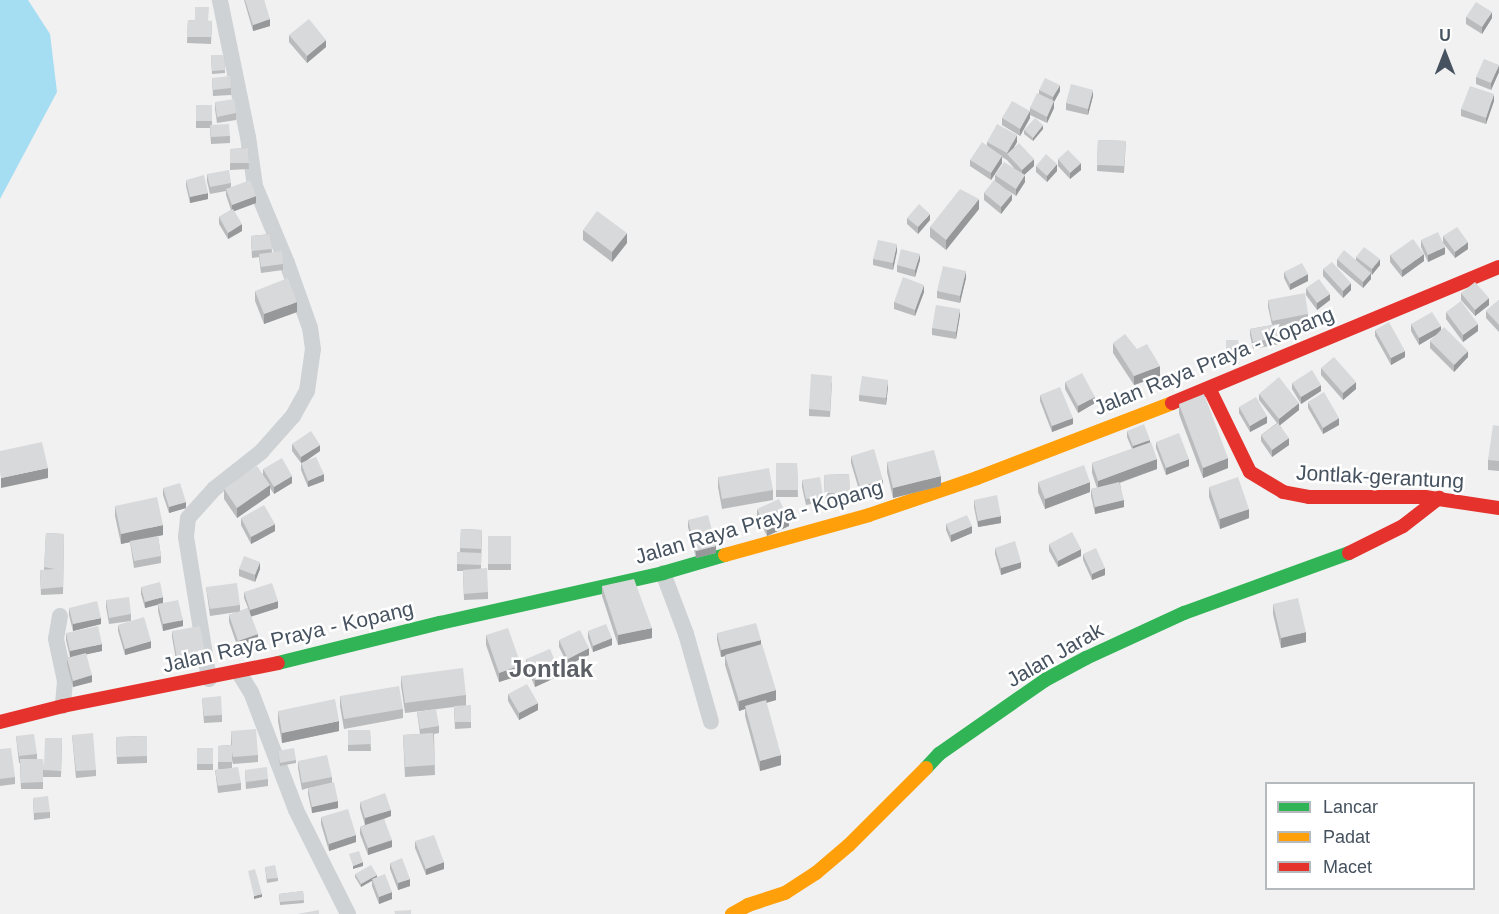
<!DOCTYPE html>
<style>
body{margin:0}
#map{position:relative;width:1499px;height:914px;overflow:hidden;background:#f1f1f1;font-family:Arial,sans-serif}
div>[style]{position:absolute}
[style*='--x']{left:calc(var(--x)*1px);top:calc(var(--y)*1px);width:calc(var(--w)*1px);rotate:calc(var(--a)*1deg)}
.water>*{inset:0;background:#a5ddf3}
.street>*{height:16px;margin:-8px;padding:0 8px;transform-origin:8px;border-radius:8px;background:#ced2d5}
.fast>*{height:14px;margin:-7px;padding:0 7px;transform-origin:7px;border-radius:7px;background:#30b455}
.slow>*{height:14px;margin:-7px;padding:0 7px;transform-origin:7px;border-radius:7px;background:#ff9f0a}
.jam>*{height:14px;margin:-7px;padding:0 7px;transform-origin:7px;border-radius:7px;background:#e5322d}
.wall>*{inset:0;background:#babbbc}
.shaded-wall>*{inset:0;background:#979899}
.building>*{inset:0;background:#d8d9db}
span{translate:-50% -50%;white-space:nowrap;text-align:center;line-height:1.15;-webkit-text-stroke:5px #fff;paint-order:stroke}
.street-label{font-size:21px;color:#46525f}
.quarter-label{font-size:24px;color:#5c5f65;font-weight:700}
.legend{position:absolute;left:1265px;top:782px;width:210px;height:108px;box-sizing:border-box;background:#fff;border:2px solid #b5babf;margin:0;padding:8px 10px;list-style:none;font-size:18px;color:#46525f}
.legend li{display:flex;align-items:center;gap:12px;height:30px}
.legend b{width:30px;border:2px solid #b5babf}
.north{position:absolute;left:1415px;top:24px;width:60px;height:60px;-webkit-text-stroke:4px #fff;paint-order:stroke;rotate:0deg;font-size:16px;font-weight:700;line-height:24px;text-align:center;color:#46525f}
.north::after{content:'';display:block;margin:auto;width:21px;height:27px;background:#46525f;clip-path:polygon(50% 0,100% 100%,50% 72%,0 100%)}
</style>
<div id="map">
<div class="water">
<i style="clip-path:polygon(0 0,28px 0,50px 34px,57px 92px,0 199px)"></i>
</div>
<div class="street">
<i style="--x:663;--y:573;--w:65;--a:69.3"></i>
<i style="--x:686;--y:634;--w:91;--a:74.1"></i>
<i style="--x:60;--y:616;--w:23;--a:100"></i>
<i style="--x:56;--y:639;--w:43;--a:77.9"></i>
<i style="--x:65;--y:681;--w:25;--a:95"></i>
<i style="--x:239;--y:673;--w:22;--a:58"></i>
<i style="--x:251;--y:692;--w:126;--a:69.1"></i>
<i style="--x:296;--y:810;--w:116;--a:63.4"></i>
<i style="--x:209;--y:679;--w:144;--a:-99.2"></i>
<i style="--x:186;--y:537;--w:19;--a:-84"></i>
<i style="--x:188;--y:518;--w:39;--a:-48"></i>
<i style="--x:214;--y:489;--w:60;--a:-38.2"></i>
<i style="--x:261;--y:452;--w:48;--a:-48.4"></i>
<i style="--x:293;--y:416;--w:29;--a:-61"></i>
<i style="--x:307;--y:391;--w:42;--a:-81.9"></i>
<i style="--x:313;--y:349;--w:21;--a:-98"></i>
<i style="--x:310;--y:328;--w:69;--a:-109.5"></i>
<i style="--x:287;--y:263;--w:83;--a:-112.6"></i>
<i style="--x:255;--y:186;--w:49;--a:-98.1"></i>
<i style="--x:248;--y:137;--w:140;--a:-101.6"></i>
</div>
<div class="fast">
<i style="--x:278;--y:663;--w:167;--a:-13.9"></i>
<i style="--x:440;--y:623;--w:229;--a:-12.6"></i>
<i style="--x:663;--y:573;--w:65;--a:-16.2"></i>
<i style="--x:926;--y:768;--w:19;--a:-47"></i>
<i style="--x:939;--y:754;--w:129;--a:-34.9"></i>
<i style="--x:1045;--y:680;--w:47;--a:-28.2"></i>
<i style="--x:1086;--y:658;--w:108;--a:-24.7"></i>
<i style="--x:1184;--y:613;--w:176;--a:-20"></i>
</div>
<div class="slow">
<i style="--x:725;--y:555;--w:149;--a:-15.5"></i>
<i style="--x:869;--y:515;--w:114;--a:-18.9"></i>
<i style="--x:977;--y:478;--w:209;--a:-21"></i>
<i style="--x:732;--y:914;--w:18;--a:-29"></i>
<i style="--x:748;--y:905;--w:39;--a:-18"></i>
<i style="--x:785;--y:893;--w:37;--a:-33"></i>
<i style="--x:816;--y:873;--w:43;--a:-40.3"></i>
<i style="--x:849;--y:845;--w:109;--a:-45"></i>
</div>
<div class="jam">
<i style="--x:1209;--y:388;--w:93;--a:64"></i>
<i style="--x:1250;--y:472;--w:39;--a:31"></i>
<i style="--x:1283;--y:492;--w:26;--a:11"></i>
<i style="--x:1309;--y:497;--w:116;--a:0"></i>
<i style="--x:1425;--y:497;--w:75;--a:8.5"></i>
<i style="--x:1172;--y:403;--w:354;--a:-22.6"></i>
<i style="--x:1349;--y:553;--w:60;--a:-26.6"></i>
<i style="--x:1403;--y:526;--w:46;--a:-37.9"></i>
<i style="--x:0;--y:722;--w:65;--a:-14.3"></i>
<i style="--x:63;--y:706;--w:219;--a:-11.3"></i>
</div>
<div class="wall">
<i style="clip-path:polygon(244px 0,264px 0,270px 26px,253px 31px)"></i>
<i style="clip-path:polygon(1466px 17px,1492px 18px,1482px 34px,1466px 24px)"></i>
<i style="clip-path:polygon(188px 20px,212px 21px,211px 44px,187px 43px)"></i>
<i style="clip-path:polygon(289px 35px,326px 47px,307px 63px,289px 42px)"></i>
<i style="clip-path:polygon(211px 55px,224px 55px,225px 73px,212px 74px)"></i>
<i style="clip-path:polygon(1499px 72px,1491px 90px,1476px 84px,1476px 77px)"></i>
<i style="clip-path:polygon(212px 78px,231px 88px,231px 95px,213px 96px)"></i>
<i style="clip-path:polygon(1039px 90px,1060px 91px,1054px 102px,1054px 108px,1047px 123px,1030px 115px,1030px 118px,1020px 136px,1002px 125px,1002px 118px,1030px 111px,1030px 108px,1039px 94px)"></i>
<i style="clip-path:polygon(1093px 96px,1088px 115px,1066px 110px,1066px 103px)"></i>
<i style="clip-path:polygon(1494px 101px,1486px 124px,1461px 116px,1461px 109px)"></i>
<i style="clip-path:polygon(215px 102px,236px 113px,236px 120px,217px 123px,215px 109px)"></i>
<i style="clip-path:polygon(196px 105px,212px 105px,212px 125px,230px 136px,230px 143px,211px 144px,210px 128px,196px 128px)"></i>
<i style="clip-path:polygon(1043px 129px,1033px 141px,1024px 134px,1024px 130px)"></i>
<i style="clip-path:polygon(1098px 140px,1126px 141px,1124px 173px,1097px 171px)"></i>
<i style="clip-path:polygon(987px 142px,1017px 142px,1014px 147px,1034px 166px,1024px 175px,1025px 182px,1016px 196px,1007px 190px,1012px 200px,1001px 214px,984px 200px,984px 193px,995px 180px,995px 175px,1014px 168px,1007px 160px,1002px 157px,1002px 163px,991px 180px,970px 166px,970px 160px,987px 146px)"></i>
<i style="clip-path:polygon(248px 148px,249px 169px,230px 170px,230px 149px)"></i>
<i style="clip-path:polygon(1058px 159px,1081px 170px,1070px 179px,1058px 166px)"></i>
<i style="clip-path:polygon(1036px 166px,1057px 171px,1047px 182px,1036px 172px)"></i>
<i style="clip-path:polygon(207px 174px,231px 183px,231px 187px,256px 203px,234px 211px,242px 231px,228px 239px,219px 224px,219px 217px,231px 210px,226px 195px,226px 191px,210px 194px,207px 181px)"></i>
<i style="clip-path:polygon(186px 180px,208px 199px,190px 203px,186px 186px)"></i>
<i style="clip-path:polygon(979px 209px,946px 250px,930px 237px,930px 227px)"></i>
<i style="clip-path:polygon(907px 218px,930px 220px,918px 234px,907px 224px)"></i>
<i style="clip-path:polygon(583px 230px,627px 243px,612px 262px,583px 240px)"></i>
<i style="clip-path:polygon(270px 234px,272px 252px,283px 264px,283px 270px,261px 273px,259px 257px,252px 258px,251px 236px)"></i>
<i style="clip-path:polygon(1443px 236px,1468px 249px,1455px 258px,1443px 243px)"></i>
<i style="clip-path:polygon(1421px 240px,1445px 254px,1428px 262px,1421px 247px)"></i>
<i style="clip-path:polygon(897px 251px,893px 270px,873px 265px,873px 259px)"></i>
<i style="clip-path:polygon(1390px 255px,1424px 261px,1402px 277px,1390px 262px)"></i>
<i style="clip-path:polygon(1356px 257px,1380px 265px,1371px 275px,1371px 279px,1363px 288px,1337px 266px,1337px 259px,1356px 261px)"></i>
<i style="clip-path:polygon(920px 260px,915px 277px,897px 272px,897px 265px)"></i>
<i style="clip-path:polygon(1323px 269px,1351px 290px,1343px 298px,1323px 276px)"></i>
<i style="clip-path:polygon(1284px 272px,1308px 281px,1290px 290px,1284px 278px)"></i>
<i style="clip-path:polygon(966px 278px,960px 303px,937px 298px,937px 291px)"></i>
<i style="clip-path:polygon(1306px 288px,1330px 300px,1317px 310px,1306px 295px)"></i>
<i style="clip-path:polygon(255px 291px,297px 312px,264px 324px,255px 301px)"></i>
<i style="clip-path:polygon(924px 292px,915px 316px,894px 309px,894px 302px)"></i>
<i style="clip-path:polygon(1461px 293px,1489px 305px,1475px 316px,1461px 300px)"></i>
<i style="clip-path:polygon(1268px 300px,1308px 314px,1308px 321px,1278px 327px,1280px 344px,1253px 349px,1250px 335px,1250px 329px,1272px 325px,1268px 307px)"></i>
<i style="clip-path:polygon(1499px 300px,1499px 332px,1486px 318px,1486px 311px)"></i>
<i style="clip-path:polygon(1446px 312px,1478px 331px,1463px 342px,1446px 319px)"></i>
<i style="clip-path:polygon(960px 315px,956px 339px,932px 335px,932px 328px)"></i>
<i style="clip-path:polygon(1411px 324px,1441px 330px,1468px 357px,1454px 372px,1430px 348px,1430px 341px,1436px 335px,1419px 345px,1411px 331px)"></i>
<i style="clip-path:polygon(1375px 330px,1405px 357px,1391px 365px,1375px 336px)"></i>
<i style="clip-path:polygon(1226px 340px,1238px 340px,1239px 364px,1226px 364px)"></i>
<i style="clip-path:polygon(1113px 343px,1160px 376px,1134px 385px,1113px 353px)"></i>
<i style="clip-path:polygon(1321px 368px,1356px 389px,1343px 400px,1321px 375px)"></i>
<i style="clip-path:polygon(832px 382px,830px 417px,809px 416px,809px 409px)"></i>
<i style="clip-path:polygon(1065px 382px,1095px 403px,1078px 413px,1065px 389px)"></i>
<i style="clip-path:polygon(1292px 383px,1321px 391px,1301px 404px,1292px 389px)"></i>
<i style="clip-path:polygon(888px 386px,886px 405px,859px 401px,859px 395px)"></i>
<i style="clip-path:polygon(1259px 394px,1299px 410px,1280px 425px,1289px 445px,1272px 457px,1261px 441px,1261px 435px,1277px 423px,1259px 400px)"></i>
<i style="clip-path:polygon(1040px 395px,1073px 424px,1052px 432px,1040px 401px)"></i>
<i style="clip-path:polygon(1308px 402px,1339px 425px,1323px 434px,1308px 408px)"></i>
<i style="clip-path:polygon(1179px 404px,1228px 468px,1203px 478px,1179px 414px)"></i>
<i style="clip-path:polygon(1239px 407px,1267px 423px,1250px 432px,1239px 413px)"></i>
<i style="clip-path:polygon(1499px 426px,1499px 471px,1488px 470px,1488px 460px)"></i>
<i style="clip-path:polygon(1127px 431px,1150px 442px,1157px 469px,1120px 483px,1124px 507px,1095px 514px,1091px 496px,1091px 489px,1097px 488px,1092px 473px,1092px 463px,1132px 449px,1127px 437px)"></i>
<i style="clip-path:polygon(1156px 442px,1189px 466px,1166px 475px,1156px 448px)"></i>
<i style="clip-path:polygon(292px 444px,320px 451px,305px 462px,324px 481px,308px 487px,301px 470px,301px 463px,292px 451px)"></i>
<i style="clip-path:polygon(851px 456px,883px 486px,860px 493px,851px 463px)"></i>
<i style="clip-path:polygon(887px 462px,941px 486px,893px 498px,887px 472px)"></i>
<i style="clip-path:polygon(776px 463px,797px 463px,798px 497px,776px 497px)"></i>
<i style="clip-path:polygon(263px 469px,292px 483px,274px 494px,270px 488px,270px 495px,237px 518px,224px 499px,224px 489px,263px 475px)"></i>
<i style="clip-path:polygon(849px 474px,850px 500px,825px 500px,824px 475px)"></i>
<i style="clip-path:polygon(718px 477px,773px 490px,773px 500px,722px 509px,718px 487px)"></i>
<i style="clip-path:polygon(802px 480px,823px 496px,823px 502px,806px 505px,802px 487px)"></i>
<i style="clip-path:polygon(1038px 482px,1090px 492px,1045px 509px,1038px 492px)"></i>
<i style="clip-path:polygon(1209px 487px,1249px 518px,1220px 529px,1209px 497px)"></i>
<i style="clip-path:polygon(163px 488px,186px 508px,169px 513px,163px 495px)"></i>
<i style="clip-path:polygon(974px 500px,1001px 523px,978px 527px,974px 507px)"></i>
<i style="clip-path:polygon(115px 506px,163px 535px,158px 536px,161px 556px,161px 563px,134px 568px,130px 542px,121px 544px,115px 516px)"></i>
<i style="clip-path:polygon(757px 509px,789px 526px,767px 536px,757px 516px)"></i>
<i style="clip-path:polygon(241px 518px,275px 531px,251px 544px,241px 525px)"></i>
<i style="clip-path:polygon(688px 520px,716px 553px,696px 558px,688px 527px)"></i>
<i style="clip-path:polygon(946px 524px,972px 533px,951px 542px,946px 530px)"></i>
<i style="clip-path:polygon(461px 529px,482px 530px,481px 568px,488px 592px,488px 599px,464px 600px,463px 571px,457px 571px,457px 552px,460px 552px)"></i>
<i style="clip-path:polygon(46px 533px,64px 534px,63px 594px,41px 595px,40px 570px,44px 570px)"></i>
<i style="clip-path:polygon(488px 536px,511px 536px,511px 570px,488px 570px)"></i>
<i style="clip-path:polygon(1049px 544px,1081px 556px,1058px 567px,1049px 551px)"></i>
<i style="clip-path:polygon(995px 548px,1021px 568px,1001px 575px,995px 554px)"></i>
<i style="clip-path:polygon(1083px 554px,1105px 575px,1092px 580px,1083px 560px)"></i>
<i style="clip-path:polygon(239px 569px,260px 569px,255px 582px,239px 576px)"></i>
<i style="clip-path:polygon(602px 586px,652px 638px,618px 645px,602px 596px)"></i>
<i style="clip-path:polygon(141px 587px,163px 603px,183px 626px,163px 631px,158px 611px,158px 605px,145px 608px,141px 594px)"></i>
<i style="clip-path:polygon(206px 587px,240px 605px,240px 611px,248px 608px,244px 598px,244px 592px,278px 608px,251px 616px,258px 641px,238px 648px,229px 622px,229px 615px,237px 612px,210px 616px)"></i>
<i style="clip-path:polygon(106px 600px,131px 614px,131px 621px,109px 624px,106px 607px)"></i>
<i style="clip-path:polygon(1273px 604px,1306px 642px,1281px 648px,1273px 614px)"></i>
<i style="clip-path:polygon(69px 608px,101px 624px,73px 631px,69px 615px)"></i>
<i style="clip-path:polygon(118px 625px,151px 648px,125px 655px,118px 631px)"></i>
<i style="clip-path:polygon(172px 631px,205px 653px,205px 660px,177px 665px,172px 637px)"></i>
<i style="clip-path:polygon(588px 631px,612px 645px,593px 652px,588px 638px)"></i>
<i style="clip-path:polygon(66px 633px,102px 651px,86px 654px,92px 682px,73px 687px,67px 664px,67px 658px,70px 657px,66px 640px)"></i>
<i style="clip-path:polygon(717px 633px,761px 644px,776px 700px,766px 703px,781px 765px,760px 771px,745px 716px,745px 709px,739px 711px,725px 665px,725px 656px,721px 657px,717px 640px)"></i>
<i style="clip-path:polygon(486px 635px,521px 675px,499px 682px,486px 645px)"></i>
<i style="clip-path:polygon(559px 640px,589px 655px,568px 665px,559px 647px)"></i>
<i style="clip-path:polygon(526px 659px,559px 676px,535px 687px,526px 666px)"></i>
<i style="clip-path:polygon(401px 676px,466px 695px,466px 705px,471px 722px,471px 728px,455px 729px,454px 707px,405px 713px,401px 686px)"></i>
<i style="clip-path:polygon(508px 694px,538px 710px,519px 720px,508px 701px)"></i>
<i style="clip-path:polygon(340px 696px,403px 709px,403px 718px,344px 729px,340px 706px)"></i>
<i style="clip-path:polygon(202px 698px,222px 715px,222px 722px,204px 723px)"></i>
<i style="clip-path:polygon(278px 711px,339px 731px,282px 743px,278px 721px)"></i>
<i style="clip-path:polygon(417px 712px,439px 726px,439px 733px,434px 734px,435px 775px,405px 777px,403px 735px,420px 734px)"></i>
<i style="clip-path:polygon(348px 730px,370px 730px,371px 751px,348px 751px)"></i>
<i style="clip-path:polygon(231px 731px,258px 755px,258px 762px,233px 764px,232px 760px,232px 768px,241px 783px,241px 790px,218px 793px,215px 770px,226px 769px,218px 769px,218px 746px,231px 745px)"></i>
<i style="clip-path:polygon(72px 735px,96px 770px,96px 776px,76px 778px)"></i>
<i style="clip-path:polygon(16px 736px,37px 754px,37px 759px,44px 767px,62px 738px,61px 777px,43px 777px,43px 789px,21px 789px,20px 763px,19px 763px)"></i>
<i style="clip-path:polygon(147px 736px,147px 763px,117px 764px,116px 737px)"></i>
<i style="clip-path:polygon(197px 748px,213px 748px,213px 770px,197px 770px)"></i>
<i style="clip-path:polygon(0 749px,15px 777px,15px 784px,0 786px)"></i>
<i style="clip-path:polygon(278px 751px,296px 760px,296px 763px,280px 766px)"></i>
<i style="clip-path:polygon(298px 761px,332px 777px,332px 782px,338px 808px,312px 813px,308px 794px,308px 788px,302px 790px,298px 768px)"></i>
<i style="clip-path:polygon(245px 770px,268px 779px,268px 786px,246px 789px)"></i>
<i style="clip-path:polygon(33px 798px,50px 812px,50px 818px,34px 820px)"></i>
<i style="clip-path:polygon(360px 802px,391px 816px,384px 819px,392px 847px,368px 855px,360px 834px,360px 827px,365px 825px,360px 808px)"></i>
<i style="clip-path:polygon(321px 817px,356px 842px,329px 851px,321px 824px)"></i>
<i style="clip-path:polygon(415px 841px,444px 869px,426px 875px,415px 848px)"></i>
<i style="clip-path:polygon(390px 863px,410px 886px,398px 890px,390px 869px)"></i>
<i style="clip-path:polygon(265px 867px,278px 878px,278px 881px,267px 883px)"></i>
<i style="clip-path:polygon(355px 874px,377px 878px,392px 899px,379px 904px,372px 886px,372px 880px,361px 887px,355px 877px)"></i>
<i style="clip-path:polygon(303px 891px,304px 903px,280px 905px,279px 894px)"></i>
</div>
<div class="shaded-wall">
<i style="clip-path:polygon(1492px 12px,1492px 18px,1482px 34px,1482px 27px)"></i>
<i style="clip-path:polygon(270px 19px,270px 26px,253px 31px,253px 25px)"></i>
<i style="clip-path:polygon(326px 40px,326px 47px,307px 63px,307px 56px)"></i>
<i style="clip-path:polygon(1499px 65px,1499px 72px,1491px 90px,1491px 83px)"></i>
<i style="clip-path:polygon(1060px 85px,1060px 91px,1054px 102px,1054px 108px,1047px 123px,1047px 117px,1053px 103px,1053px 97px)"></i>
<i style="clip-path:polygon(1093px 90px,1093px 96px,1088px 115px,1088px 109px)"></i>
<i style="clip-path:polygon(1494px 94px,1494px 101px,1486px 124px,1486px 118px)"></i>
<i style="clip-path:polygon(1030px 111px,1030px 118px,1020px 136px,1020px 129px)"></i>
<i style="clip-path:polygon(1043px 125px,1043px 129px,1033px 141px,1033px 138px)"></i>
<i style="clip-path:polygon(1017px 135px,1017px 142px,1009px 156px,1007px 153px)"></i>
<i style="clip-path:polygon(1002px 156px,1002px 163px,991px 180px,991px 173px)"></i>
<i style="clip-path:polygon(1034px 159px,1034px 166px,1022px 177px,1022px 170px)"></i>
<i style="clip-path:polygon(1081px 163px,1081px 170px,1070px 179px,1070px 173px)"></i>
<i style="clip-path:polygon(1057px 164px,1057px 171px,1047px 182px,1047px 176px)"></i>
<i style="clip-path:polygon(1025px 175px,1025px 182px,1016px 196px,1016px 189px)"></i>
<i style="clip-path:polygon(208px 193px,208px 199px,190px 203px,190px 197px)"></i>
<i style="clip-path:polygon(1012px 194px,1012px 200px,1001px 214px,1001px 207px)"></i>
<i style="clip-path:polygon(256px 196px,256px 203px,232px 212px,232px 205px)"></i>
<i style="clip-path:polygon(979px 199px,979px 209px,946px 250px,946px 240px)"></i>
<i style="clip-path:polygon(930px 214px,930px 220px,918px 234px,918px 227px)"></i>
<i style="clip-path:polygon(242px 224px,242px 231px,228px 239px,228px 233px)"></i>
<i style="clip-path:polygon(627px 233px,627px 243px,612px 262px,612px 252px)"></i>
<i style="clip-path:polygon(1468px 242px,1468px 249px,1455px 258px,1455px 252px)"></i>
<i style="clip-path:polygon(897px 244px,897px 251px,893px 270px,893px 263px)"></i>
<i style="clip-path:polygon(1445px 247px,1445px 254px,1428px 262px,1428px 255px)"></i>
<i style="clip-path:polygon(920px 254px,920px 260px,915px 277px,915px 270px)"></i>
<i style="clip-path:polygon(1424px 254px,1424px 261px,1402px 277px,1402px 270px)"></i>
<i style="clip-path:polygon(1380px 259px,1380px 265px,1372px 275px,1372px 269px)"></i>
<i style="clip-path:polygon(966px 271px,966px 278px,960px 303px,960px 296px)"></i>
<i style="clip-path:polygon(1371px 273px,1371px 279px,1363px 288px,1363px 282px)"></i>
<i style="clip-path:polygon(1308px 274px,1308px 281px,1290px 290px,1290px 284px)"></i>
<i style="clip-path:polygon(1351px 283px,1351px 290px,1343px 298px,1343px 291px)"></i>
<i style="clip-path:polygon(924px 285px,924px 292px,915px 316px,915px 310px)"></i>
<i style="clip-path:polygon(1330px 294px,1330px 300px,1317px 310px,1317px 303px)"></i>
<i style="clip-path:polygon(1489px 298px,1489px 305px,1475px 316px,1475px 310px)"></i>
<i style="clip-path:polygon(297px 302px,297px 312px,264px 324px,264px 314px)"></i>
<i style="clip-path:polygon(960px 309px,960px 315px,956px 339px,956px 332px)"></i>
<i style="clip-path:polygon(1478px 324px,1478px 331px,1463px 342px,1463px 335px)"></i>
<i style="clip-path:polygon(1441px 326px,1441px 332px,1419px 345px,1419px 338px)"></i>
<i style="clip-path:polygon(1405px 351px,1405px 357px,1391px 365px,1391px 358px)"></i>
<i style="clip-path:polygon(1468px 351px,1468px 357px,1454px 372px,1454px 365px)"></i>
<i style="clip-path:polygon(1160px 366px,1160px 376px,1134px 385px,1134px 376px)"></i>
<i style="clip-path:polygon(888px 380px,888px 386px,886px 405px,886px 398px)"></i>
<i style="clip-path:polygon(1356px 382px,1356px 389px,1343px 400px,1343px 393px)"></i>
<i style="clip-path:polygon(1321px 385px,1321px 391px,1301px 404px,1301px 397px)"></i>
<i style="clip-path:polygon(1095px 397px,1095px 403px,1078px 413px,1078px 406px)"></i>
<i style="clip-path:polygon(1299px 403px,1299px 410px,1279px 426px,1279px 419px)"></i>
<i style="clip-path:polygon(1267px 416px,1267px 423px,1250px 432px,1250px 426px)"></i>
<i style="clip-path:polygon(1073px 418px,1073px 424px,1052px 432px,1052px 426px)"></i>
<i style="clip-path:polygon(1339px 418px,1339px 425px,1323px 434px,1323px 428px)"></i>
<i style="clip-path:polygon(1289px 438px,1289px 445px,1272px 457px,1272px 450px)"></i>
<i style="clip-path:polygon(1150px 440px,1150px 447px,1133px 453px,1133px 446px)"></i>
<i style="clip-path:polygon(320px 445px,320px 451px,301px 464px,301px 457px)"></i>
<i style="clip-path:polygon(1228px 458px,1228px 468px,1203px 478px,1203px 468px)"></i>
<i style="clip-path:polygon(1157px 459px,1157px 469px,1098px 490px,1098px 481px)"></i>
<i style="clip-path:polygon(1189px 459px,1189px 466px,1166px 475px,1166px 468px)"></i>
<i style="clip-path:polygon(48px 468px,48px 478px,1px 488px,1px 478px)"></i>
<i style="clip-path:polygon(324px 474px,324px 481px,308px 487px,308px 481px)"></i>
<i style="clip-path:polygon(292px 476px,292px 483px,274px 494px,274px 487px)"></i>
<i style="clip-path:polygon(941px 476px,941px 486px,893px 498px,893px 488px)"></i>
<i style="clip-path:polygon(883px 480px,883px 486px,860px 493px,860px 487px)"></i>
<i style="clip-path:polygon(1090px 482px,1090px 492px,1045px 509px,1045px 499px)"></i>
<i style="clip-path:polygon(270px 485px,270px 495px,237px 518px,237px 508px)"></i>
<i style="clip-path:polygon(1124px 500px,1124px 507px,1095px 514px,1095px 507px)"></i>
<i style="clip-path:polygon(186px 502px,186px 508px,169px 513px,169px 507px)"></i>
<i style="clip-path:polygon(1249px 509px,1249px 518px,1220px 529px,1220px 519px)"></i>
<i style="clip-path:polygon(1001px 516px,1001px 523px,978px 527px,978px 521px)"></i>
<i style="clip-path:polygon(789px 520px,789px 526px,767px 536px,767px 530px)"></i>
<i style="clip-path:polygon(275px 524px,275px 531px,251px 544px,251px 537px)"></i>
<i style="clip-path:polygon(163px 525px,163px 535px,121px 544px,121px 534px)"></i>
<i style="clip-path:polygon(972px 526px,972px 533px,951px 542px,951px 535px)"></i>
<i style="clip-path:polygon(716px 546px,716px 553px,696px 558px,696px 551px)"></i>
<i style="clip-path:polygon(1081px 549px,1081px 556px,1058px 567px,1058px 561px)"></i>
<i style="clip-path:polygon(260px 562px,260px 569px,255px 582px,255px 575px)"></i>
<i style="clip-path:polygon(1021px 562px,1021px 568px,1001px 575px,1001px 568px)"></i>
<i style="clip-path:polygon(1105px 568px,1105px 575px,1092px 580px,1092px 574px)"></i>
<i style="clip-path:polygon(163px 597px,163px 603px,145px 608px,145px 602px)"></i>
<i style="clip-path:polygon(278px 601px,278px 608px,250px 617px,250px 610px)"></i>
<i style="clip-path:polygon(101px 618px,101px 624px,73px 631px,73px 624px)"></i>
<i style="clip-path:polygon(183px 620px,183px 626px,163px 631px,163px 624px)"></i>
<i style="clip-path:polygon(652px 628px,652px 638px,618px 645px,618px 635px)"></i>
<i style="clip-path:polygon(1306px 632px,1306px 642px,1281px 648px,1281px 638px)"></i>
<i style="clip-path:polygon(258px 634px,258px 641px,238px 648px,238px 641px)"></i>
<i style="clip-path:polygon(612px 638px,612px 645px,593px 652px,593px 646px)"></i>
<i style="clip-path:polygon(761px 640px,761px 647px,721px 657px,721px 650px)"></i>
<i style="clip-path:polygon(151px 641px,151px 648px,125px 655px,125px 649px)"></i>
<i style="clip-path:polygon(102px 644px,102px 651px,70px 658px,70px 651px)"></i>
<i style="clip-path:polygon(589px 648px,589px 655px,568px 665px,568px 659px)"></i>
<i style="clip-path:polygon(521px 665px,521px 675px,499px 682px,499px 673px)"></i>
<i style="clip-path:polygon(559px 670px,559px 676px,535px 687px,535px 680px)"></i>
<i style="clip-path:polygon(92px 675px,92px 682px,73px 687px,73px 681px)"></i>
<i style="clip-path:polygon(776px 690px,776px 700px,745px 709px,745px 706px,745px 709px,739px 711px,739px 701px)"></i>
<i style="clip-path:polygon(538px 703px,538px 710px,519px 720px,519px 713px)"></i>
<i style="clip-path:polygon(339px 721px,339px 731px,282px 743px,282px 733px)"></i>
<i style="clip-path:polygon(781px 755px,781px 765px,760px 771px,760px 761px)"></i>
<i style="clip-path:polygon(338px 801px,338px 808px,312px 813px,312px 807px)"></i>
<i style="clip-path:polygon(391px 810px,391px 816px,365px 825px,365px 818px)"></i>
<i style="clip-path:polygon(356px 835px,356px 842px,329px 851px,329px 844px)"></i>
<i style="clip-path:polygon(392px 840px,392px 847px,368px 855px,368px 848px)"></i>
<i style="clip-path:polygon(363px 862px,363px 866px,353px 869px,353px 866px)"></i>
<i style="clip-path:polygon(444px 862px,444px 869px,426px 875px,426px 869px)"></i>
<i style="clip-path:polygon(377px 875px,377px 878px,361px 887px,361px 884px)"></i>
<i style="clip-path:polygon(410px 879px,410px 886px,398px 890px,398px 883px)"></i>
<i style="clip-path:polygon(392px 892px,392px 899px,379px 904px,379px 897px)"></i>
<i style="clip-path:polygon(262px 894px,262px 897px,254px 899px,254px 896px)"></i>
</div>
<div class="building">
<i style="clip-path:polygon(245px 0,264px 0,270px 19px,253px 25px)"></i>
<i style="clip-path:polygon(1476px 2px,1492px 12px,1482px 27px,1466px 17px)"></i>
<i style="clip-path:polygon(195px 7px,209px 7px,208px 21px,195px 21px)"></i>
<i style="clip-path:polygon(309px 19px,326px 40px,307px 56px,289px 35px)"></i>
<i style="clip-path:polygon(188px 20px,212px 21px,211px 37px,187px 37px)"></i>
<i style="clip-path:polygon(211px 55px,224px 55px,225px 70px,212px 71px)"></i>
<i style="clip-path:polygon(1484px 59px,1499px 65px,1491px 83px,1476px 77px)"></i>
<i style="clip-path:polygon(230px 76px,231px 88px,213px 90px,212px 78px)"></i>
<i style="clip-path:polygon(1045px 78px,1060px 85px,1053px 97px,1039px 90px)"></i>
<i style="clip-path:polygon(1071px 84px,1093px 90px,1088px 109px,1066px 103px)"></i>
<i style="clip-path:polygon(1470px 86px,1494px 94px,1486px 118px,1461px 109px)"></i>
<i style="clip-path:polygon(1037px 93px,1054px 101px,1047px 117px,1030px 108px)"></i>
<i style="clip-path:polygon(234px 99px,236px 113px,217px 117px,215px 102px)"></i>
<i style="clip-path:polygon(1012px 101px,1030px 111px,1020px 129px,1002px 118px)"></i>
<i style="clip-path:polygon(196px 105px,212px 105px,212px 121px,196px 121px)"></i>
<i style="clip-path:polygon(1035px 118px,1043px 125px,1033px 138px,1024px 130px)"></i>
<i style="clip-path:polygon(229px 124px,230px 136px,211px 137px,210px 125px)"></i>
<i style="clip-path:polygon(997px 124px,1017px 135px,1007px 153px,987px 142px)"></i>
<i style="clip-path:polygon(1098px 140px,1126px 141px,1124px 166px,1097px 165px)"></i>
<i style="clip-path:polygon(982px 142px,1002px 156px,991px 173px,970px 160px)"></i>
<i style="clip-path:polygon(1019px 143px,1034px 159px,1022px 170px,1007px 154px)"></i>
<i style="clip-path:polygon(248px 148px,249px 163px,230px 163px,230px 149px)"></i>
<i style="clip-path:polygon(1068px 150px,1081px 163px,1070px 173px,1058px 159px)"></i>
<i style="clip-path:polygon(1046px 154px,1057px 164px,1047px 176px,1036px 166px)"></i>
<i style="clip-path:polygon(1004px 162px,1025px 175px,1016px 189px,995px 175px)"></i>
<i style="clip-path:polygon(229px 170px,231px 183px,210px 187px,207px 174px)"></i>
<i style="clip-path:polygon(204px 175px,208px 193px,190px 197px,186px 180px)"></i>
<i style="clip-path:polygon(250px 180px,256px 196px,232px 205px,226px 189px)"></i>
<i style="clip-path:polygon(994px 180px,1012px 194px,1001px 207px,984px 193px)"></i>
<i style="clip-path:polygon(960px 189px,979px 199px,946px 240px,930px 227px)"></i>
<i style="clip-path:polygon(919px 204px,930px 214px,918px 227px,907px 218px)"></i>
<i style="clip-path:polygon(233px 209px,242px 224px,228px 233px,219px 217px)"></i>
<i style="clip-path:polygon(597px 211px,627px 233px,612px 252px,583px 230px)"></i>
<i style="clip-path:polygon(1457px 227px,1468px 242px,1455px 252px,1443px 236px)"></i>
<i style="clip-path:polygon(1438px 232px,1445px 247px,1428px 255px,1421px 240px)"></i>
<i style="clip-path:polygon(270px 234px,272px 249px,252px 251px,251px 236px)"></i>
<i style="clip-path:polygon(1413px 239px,1424px 254px,1402px 270px,1390px 255px)"></i>
<i style="clip-path:polygon(878px 240px,897px 244px,893px 263px,873px 259px)"></i>
<i style="clip-path:polygon(1364px 247px,1380px 259px,1372px 269px,1356px 257px)"></i>
<i style="clip-path:polygon(901px 249px,920px 254px,915px 270px,897px 265px)"></i>
<i style="clip-path:polygon(1344px 250px,1371px 273px,1363px 282px,1337px 259px)"></i>
<i style="clip-path:polygon(282px 251px,283px 264px,261px 267px,259px 254px)"></i>
<i style="clip-path:polygon(1332px 262px,1351px 283px,1343px 291px,1323px 269px)"></i>
<i style="clip-path:polygon(1302px 263px,1308px 274px,1290px 284px,1284px 272px)"></i>
<i style="clip-path:polygon(943px 266px,966px 271px,960px 296px,937px 291px)"></i>
<i style="clip-path:polygon(903px 277px,924px 285px,915px 310px,894px 302px)"></i>
<i style="clip-path:polygon(288px 278px,297px 302px,264px 314px,255px 291px)"></i>
<i style="clip-path:polygon(1319px 279px,1330px 294px,1317px 303px,1306px 288px)"></i>
<i style="clip-path:polygon(1475px 282px,1489px 298px,1475px 310px,1461px 293px)"></i>
<i style="clip-path:polygon(1305px 293px,1308px 314px,1272px 321px,1268px 300px)"></i>
<i style="clip-path:polygon(1499px 300px,1499px 325px,1486px 311px)"></i>
<i style="clip-path:polygon(1461px 301px,1478px 324px,1463px 335px,1446px 312px)"></i>
<i style="clip-path:polygon(936px 305px,960px 309px,956px 332px,932px 328px)"></i>
<i style="clip-path:polygon(1432px 312px,1441px 326px,1419px 338px,1411px 324px)"></i>
<i style="clip-path:polygon(1389px 322px,1405px 351px,1391px 358px,1375px 330px)"></i>
<i style="clip-path:polygon(1277px 324px,1280px 337px,1253px 342px,1250px 329px)"></i>
<i style="clip-path:polygon(1444px 327px,1468px 351px,1454px 365px,1430px 341px)"></i>
<i style="clip-path:polygon(1125px 334px,1137px 349px,1147px 344px,1160px 366px,1134px 376px,1113px 343px)"></i>
<i style="clip-path:polygon(1226px 340px,1238px 340px,1239px 357px,1226px 358px)"></i>
<i style="clip-path:polygon(1334px 357px,1356px 382px,1343px 393px,1321px 368px)"></i>
<i style="clip-path:polygon(1312px 370px,1321px 385px,1301px 397px,1292px 383px)"></i>
<i style="clip-path:polygon(1082px 373px,1095px 397px,1078px 406px,1065px 382px)"></i>
<i style="clip-path:polygon(811px 374px,832px 376px,830px 411px,809px 409px)"></i>
<i style="clip-path:polygon(862px 376px,888px 380px,886px 398px,859px 395px)"></i>
<i style="clip-path:polygon(1279px 377px,1299px 403px,1279px 419px,1259px 394px)"></i>
<i style="clip-path:polygon(1060px 387px,1073px 418px,1052px 426px,1040px 395px)"></i>
<i style="clip-path:polygon(1324px 392px,1339px 418px,1323px 428px,1308px 402px)"></i>
<i style="clip-path:polygon(1204px 394px,1228px 458px,1203px 468px,1179px 404px)"></i>
<i style="clip-path:polygon(1256px 397px,1267px 416px,1250px 426px,1239px 407px)"></i>
<i style="clip-path:polygon(1278px 423px,1289px 438px,1272px 450px,1261px 435px)"></i>
<i style="clip-path:polygon(1144px 424px,1150px 440px,1133px 446px,1127px 431px)"></i>
<i style="clip-path:polygon(1493px 425px,1499px 426px,1499px 461px,1488px 460px)"></i>
<i style="clip-path:polygon(311px 431px,320px 445px,301px 457px,292px 444px)"></i>
<i style="clip-path:polygon(1179px 433px,1189px 459px,1166px 468px,1156px 442px)"></i>
<i style="clip-path:polygon(42px 442px,48px 468px,1px 478px,0 472px,0 451px)"></i>
<i style="clip-path:polygon(1151px 442px,1157px 459px,1098px 481px,1092px 463px)"></i>
<i style="clip-path:polygon(874px 449px,883px 480px,860px 487px,851px 456px)"></i>
<i style="clip-path:polygon(934px 450px,941px 476px,893px 488px,887px 462px)"></i>
<i style="clip-path:polygon(316px 457px,324px 474px,308px 481px,301px 463px)"></i>
<i style="clip-path:polygon(282px 458px,292px 476px,274px 487px,263px 469px)"></i>
<i style="clip-path:polygon(776px 463px,797px 463px,798px 490px,776px 490px)"></i>
<i style="clip-path:polygon(1084px 465px,1090px 482px,1045px 499px,1038px 482px)"></i>
<i style="clip-path:polygon(257px 466px,270px 485px,237px 508px,224px 489px)"></i>
<i style="clip-path:polygon(769px 468px,773px 490px,722px 499px,718px 477px)"></i>
<i style="clip-path:polygon(849px 474px,850px 493px,825px 493px,824px 475px)"></i>
<i style="clip-path:polygon(820px 477px,823px 496px,806px 499px,802px 480px)"></i>
<i style="clip-path:polygon(1238px 477px,1249px 509px,1220px 519px,1209px 487px)"></i>
<i style="clip-path:polygon(1119px 482px,1124px 500px,1095px 507px,1091px 489px)"></i>
<i style="clip-path:polygon(180px 483px,186px 502px,169px 507px,163px 488px)"></i>
<i style="clip-path:polygon(997px 495px,1001px 516px,978px 521px,974px 500px)"></i>
<i style="clip-path:polygon(157px 497px,163px 525px,121px 534px,115px 506px)"></i>
<i style="clip-path:polygon(779px 499px,789px 520px,767px 530px,757px 509px)"></i>
<i style="clip-path:polygon(264px 505px,275px 524px,251px 537px,241px 518px)"></i>
<i style="clip-path:polygon(708px 515px,716px 546px,696px 551px,688px 520px)"></i>
<i style="clip-path:polygon(967px 515px,972px 526px,951px 535px,946px 524px)"></i>
<i style="clip-path:polygon(461px 529px,482px 530px,481px 549px,460px 548px)"></i>
<i style="clip-path:polygon(1072px 532px,1081px 549px,1058px 561px,1049px 544px)"></i>
<i style="clip-path:polygon(46px 533px,64px 534px,63px 587px,41px 589px,40px 570px,55px 569px,44px 567px)"></i>
<i style="clip-path:polygon(158px 536px,161px 556px,134px 561px,130px 541px)"></i>
<i style="clip-path:polygon(488px 536px,511px 536px,511px 564px,488px 564px)"></i>
<i style="clip-path:polygon(1015px 541px,1021px 562px,1001px 568px,995px 548px)"></i>
<i style="clip-path:polygon(1096px 548px,1105px 568px,1092px 574px,1083px 554px)"></i>
<i style="clip-path:polygon(457px 552px,481px 553px,481px 565px,457px 564px)"></i>
<i style="clip-path:polygon(244px 556px,260px 562px,255px 575px,239px 569px)"></i>
<i style="clip-path:polygon(487px 568px,488px 592px,464px 594px,463px 570px)"></i>
<i style="clip-path:polygon(634px 579px,652px 628px,618px 635px,602px 586px)"></i>
<i style="clip-path:polygon(160px 582px,163px 597px,145px 602px,141px 587px)"></i>
<i style="clip-path:polygon(237px 583px,240px 605px,210px 609px,206px 587px)"></i>
<i style="clip-path:polygon(272px 583px,278px 601px,250px 610px,244px 592px)"></i>
<i style="clip-path:polygon(129px 597px,131px 614px,109px 618px,106px 600px)"></i>
<i style="clip-path:polygon(1298px 598px,1306px 632px,1281px 638px,1273px 604px)"></i>
<i style="clip-path:polygon(178px 600px,183px 620px,163px 624px,158px 604px)"></i>
<i style="clip-path:polygon(97px 601px,101px 618px,73px 624px,69px 608px)"></i>
<i style="clip-path:polygon(248px 608px,258px 634px,238px 641px,229px 615px)"></i>
<i style="clip-path:polygon(144px 617px,151px 641px,125px 649px,118px 625px)"></i>
<i style="clip-path:polygon(756px 623px,761px 640px,721px 650px,717px 633px)"></i>
<i style="clip-path:polygon(606px 624px,612px 638px,593px 646px,588px 631px)"></i>
<i style="clip-path:polygon(98px 626px,102px 644px,70px 651px,66px 633px)"></i>
<i style="clip-path:polygon(200px 626px,205px 653px,177px 658px,172px 631px)"></i>
<i style="clip-path:polygon(508px 628px,521px 665px,499px 673px,486px 635px)"></i>
<i style="clip-path:polygon(580px 630px,589px 648px,568px 659px,559px 640px)"></i>
<i style="clip-path:polygon(762px 644px,776px 690px,739px 701px,725px 655px)"></i>
<i style="clip-path:polygon(550px 649px,559px 670px,535px 680px,526px 659px)"></i>
<i style="clip-path:polygon(86px 653px,92px 675px,73px 681px,67px 658px)"></i>
<i style="clip-path:polygon(463px 668px,466px 695px,405px 703px,401px 676px)"></i>
<i style="clip-path:polygon(527px 684px,538px 703px,519px 713px,508px 694px)"></i>
<i style="clip-path:polygon(399px 686px,403px 709px,344px 719px,340px 696px)"></i>
<i style="clip-path:polygon(221px 696px,222px 715px,204px 716px,202px 698px)"></i>
<i style="clip-path:polygon(335px 699px,339px 721px,282px 733px,278px 711px)"></i>
<i style="clip-path:polygon(766px 700px,781px 755px,760px 761px,745px 706px)"></i>
<i style="clip-path:polygon(471px 705px,471px 722px,455px 722px,454px 706px)"></i>
<i style="clip-path:polygon(436px 709px,439px 726px,420px 729px,417px 712px)"></i>
<i style="clip-path:polygon(256px 729px,258px 755px,233px 757px,232px 752px,232px 762px,218px 762px,218px 746px,232px 745px,231px 731px)"></i>
<i style="clip-path:polygon(348px 730px,370px 730px,371px 744px,348px 745px)"></i>
<i style="clip-path:polygon(93px 733px,96px 770px,76px 771px,72px 735px)"></i>
<i style="clip-path:polygon(433px 733px,435px 765px,405px 767px,403px 735px)"></i>
<i style="clip-path:polygon(34px 734px,37px 754px,19px 756px,16px 736px)"></i>
<i style="clip-path:polygon(147px 736px,147px 756px,117px 757px,116px 737px)"></i>
<i style="clip-path:polygon(45px 738px,62px 738px,61px 771px,43px 770px,43px 782px,21px 783px,20px 759px,43px 759px,44px 767px)"></i>
<i style="clip-path:polygon(11px 748px,15px 777px,0 779px,0 749px)"></i>
<i style="clip-path:polygon(197px 748px,213px 748px,213px 764px,197px 764px)"></i>
<i style="clip-path:polygon(294px 748px,296px 760px,280px 763px,278px 751px)"></i>
<i style="clip-path:polygon(327px 755px,332px 777px,302px 783px,298px 761px)"></i>
<i style="clip-path:polygon(238px 767px,241px 783px,218px 786px,215px 770px)"></i>
<i style="clip-path:polygon(267px 767px,268px 779px,246px 782px,245px 770px)"></i>
<i style="clip-path:polygon(334px 782px,338px 801px,312px 807px,308px 788px)"></i>
<i style="clip-path:polygon(385px 793px,391px 810px,365px 818px,360px 802px)"></i>
<i style="clip-path:polygon(48px 796px,50px 812px,34px 813px,33px 798px)"></i>
<i style="clip-path:polygon(348px 809px,356px 835px,329px 844px,321px 817px)"></i>
<i style="clip-path:polygon(384px 819px,392px 840px,368px 848px,360px 827px)"></i>
<i style="clip-path:polygon(434px 835px,444px 862px,426px 869px,415px 841px)"></i>
<i style="clip-path:polygon(359px 851px,363px 862px,353px 866px,349px 854px)"></i>
<i style="clip-path:polygon(402px 858px,410px 879px,398px 883px,390px 863px)"></i>
<i style="clip-path:polygon(275px 865px,278px 878px,267px 879px,265px 867px)"></i>
<i style="clip-path:polygon(371px 865px,377px 875px,361px 884px,355px 874px)"></i>
<i style="clip-path:polygon(255px 869px,262px 894px,254px 896px,248px 871px)"></i>
<i style="clip-path:polygon(385px 874px,392px 892px,379px 897px,372px 879px)"></i>
<i style="clip-path:polygon(303px 891px,304px 900px,280px 902px,279px 894px)"></i>
<i style="clip-path:polygon(319px 910px,319px 914px,297px 914px)"></i>
<i style="clip-path:polygon(411px 910px,411px 914px,395px 914px,394px 911px)"></i>
</div>
<div class="street-label">
<span style="left:1214px;top:361px;rotate:-22deg">Jalan Raya Praya - Kopang</span>
<span style="left:1380px;top:477px;rotate:3deg">Jontlak-gerantung</span>
<span style="left:759px;top:522px;rotate:-16deg">Jalan Raya Praya - Kopang</span>
<span style="left:288px;top:637px;rotate:-13deg">Jalan Raya Praya - Kopang</span>
<span style="left:1055px;top:655px;rotate:-30deg">Jalan Jarak</span>
</div>
<div class="quarter-label">
<span style="left:551px;top:669px">Jontlak</span>
</div>
<ul class="legend">
<li><b style="height:8px;background:#30b455"></b>Lancar</li>
<li><b style="height:8px;background:#ff9f0a"></b>Padat</li>
<li><b style="height:8px;background:#e5322d"></b>Macet</li>
</ul>
<div class="north">U</div>
</div>
